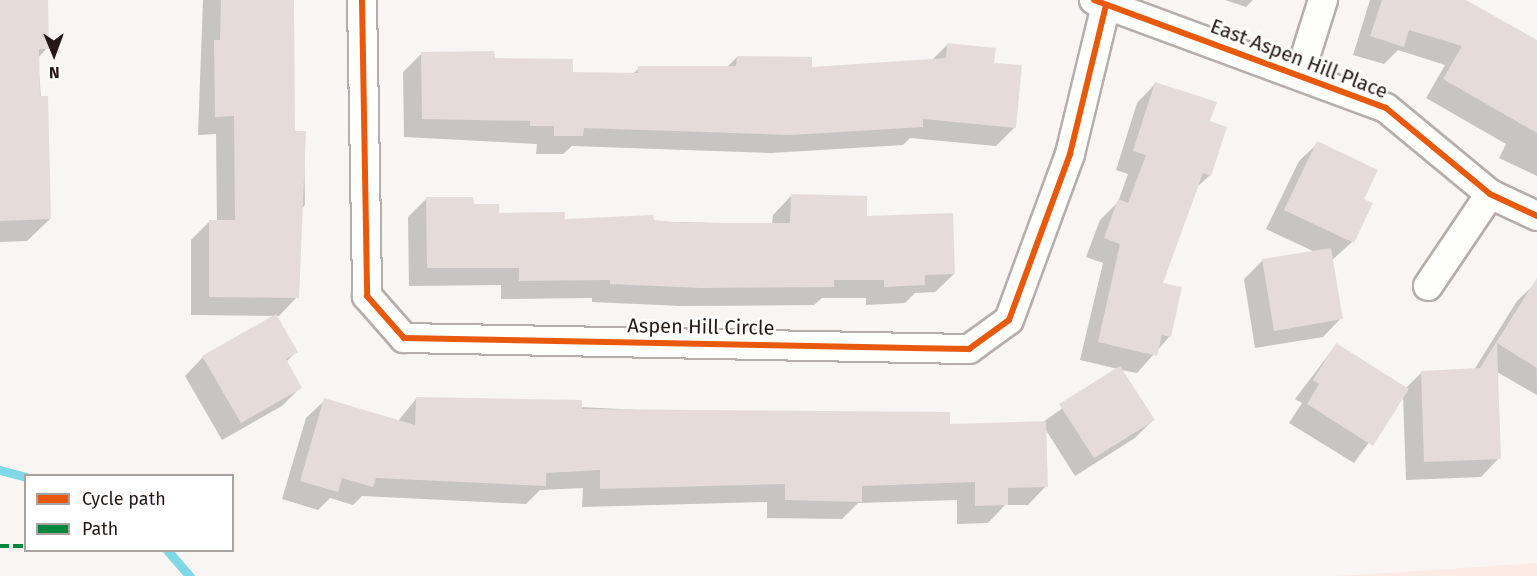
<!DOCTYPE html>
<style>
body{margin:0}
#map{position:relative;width:1537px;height:576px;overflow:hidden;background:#f9f5f3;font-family:"Fira Sans",sans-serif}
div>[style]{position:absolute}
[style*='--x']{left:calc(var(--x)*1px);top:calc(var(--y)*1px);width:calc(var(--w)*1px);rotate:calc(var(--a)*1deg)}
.built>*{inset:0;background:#fcebe5}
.shadow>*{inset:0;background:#0003}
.stream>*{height:9px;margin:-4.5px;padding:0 4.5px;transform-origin:4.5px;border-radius:4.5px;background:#7ed8e6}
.building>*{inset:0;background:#e5dcd9}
.roads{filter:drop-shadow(2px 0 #b5aeab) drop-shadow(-2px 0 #b5aeab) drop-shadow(0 2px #b5aeab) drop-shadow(0 -2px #b5aeab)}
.minor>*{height:28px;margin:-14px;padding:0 14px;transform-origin:14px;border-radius:14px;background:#fefefd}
.quiet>*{height:4.5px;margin-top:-2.25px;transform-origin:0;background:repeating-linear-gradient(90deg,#00873e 0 9px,transparent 0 13.5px)}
.cycleway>*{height:6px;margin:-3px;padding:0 3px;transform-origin:3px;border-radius:3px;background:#e8590c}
span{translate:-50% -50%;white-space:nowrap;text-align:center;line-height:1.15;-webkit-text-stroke:5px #fff;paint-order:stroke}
.street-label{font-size:20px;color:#251814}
.legend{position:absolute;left:24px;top:474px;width:210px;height:78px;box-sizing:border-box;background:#fff;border:2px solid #a8a3a1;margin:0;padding:8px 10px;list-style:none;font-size:18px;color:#251814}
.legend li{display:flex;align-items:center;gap:12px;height:30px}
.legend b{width:30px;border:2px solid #a8a3a1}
.north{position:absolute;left:24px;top:24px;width:60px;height:60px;-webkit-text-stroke:4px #fff;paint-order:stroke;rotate:179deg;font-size:16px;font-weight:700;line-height:24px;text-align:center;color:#251814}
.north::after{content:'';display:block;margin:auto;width:21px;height:27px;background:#251814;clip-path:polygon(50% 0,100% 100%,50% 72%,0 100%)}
</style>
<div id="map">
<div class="built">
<i style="clip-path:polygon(1537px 563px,1537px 576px,1325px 576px,1356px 575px)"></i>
</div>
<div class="shadow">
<i style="clip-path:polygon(0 0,46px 0,47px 48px,38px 58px,50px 219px,27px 241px,0 242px)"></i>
<i style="clip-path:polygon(203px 0,294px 0,294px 132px,304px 132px,305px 205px,297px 213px,297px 297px,279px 316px,191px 315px,191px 240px,210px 221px,217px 221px,216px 134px,198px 135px)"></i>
<i style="clip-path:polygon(1225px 0,1253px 0,1246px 7px)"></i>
<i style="clip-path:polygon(1370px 0,1463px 0,1537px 42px,1537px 176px,1499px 158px,1506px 144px,1426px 98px,1445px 65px,1398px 50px,1384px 64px,1353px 55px)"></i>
<i style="clip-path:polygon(948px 44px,993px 64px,1014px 128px,996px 146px,910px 138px,903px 145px,771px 153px,572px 146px,563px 154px,536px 154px,537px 144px,404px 137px,403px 72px,422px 53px,571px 74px,632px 75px,639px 68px,727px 67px,737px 57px,810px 69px,931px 61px)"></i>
<i style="clip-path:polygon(1155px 84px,1208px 122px,1210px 175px,1195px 189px,1161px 284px,1170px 336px,1137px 373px,1121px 370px,1153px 420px,1135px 438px,1075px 476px,1044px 427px,1046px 486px,1028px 505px,1005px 505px,988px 523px,957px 524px,957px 500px,858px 503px,842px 519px,767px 518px,767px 502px,582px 507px,583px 488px,540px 490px,526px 504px,362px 496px,353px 505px,330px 498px,318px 510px,282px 499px,306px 418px,325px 400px,398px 421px,416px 399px,949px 425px,1043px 422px,1118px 369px,1080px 360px,1103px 263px,1086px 257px,1100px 220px,1118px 202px,1128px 174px,1116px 170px,1137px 103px)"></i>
<i style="clip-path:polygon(1318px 143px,1362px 200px,1352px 242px,1332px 260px,1341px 318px,1323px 337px,1255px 348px,1244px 279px,1262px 261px,1315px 252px,1266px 229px,1299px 161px)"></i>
<i style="clip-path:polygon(791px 196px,865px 217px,954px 274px,935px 292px,915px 293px,905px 303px,866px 305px,866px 298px,822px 298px,814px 305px,681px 306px,592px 302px,592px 298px,501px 299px,501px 285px,409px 286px,408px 217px,427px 198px,498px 214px,563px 220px,772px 224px,773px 215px)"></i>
<i style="clip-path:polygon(1536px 283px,1537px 395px,1497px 372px,1499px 458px,1481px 477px,1406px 480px,1403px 395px,1354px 463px,1289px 423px,1302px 403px,1295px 399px,1336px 345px,1406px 388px,1422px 372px,1474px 370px,1517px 301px)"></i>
<i style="clip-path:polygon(296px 352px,286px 362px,300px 388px,282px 406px,222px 440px,185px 376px,203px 357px)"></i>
</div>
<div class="stream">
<i style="--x:0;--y:470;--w:27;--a:15"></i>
<i style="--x:167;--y:550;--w:35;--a:49"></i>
</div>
<div class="building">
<i style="clip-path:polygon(0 0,48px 0,49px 49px,39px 49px,40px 96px,48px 96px,51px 219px,0 221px)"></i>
<i style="clip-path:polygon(221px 0,294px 0,295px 131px,306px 131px,299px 298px,209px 297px,209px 220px,235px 220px,234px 116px,215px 117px,214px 40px,220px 40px)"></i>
<i style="clip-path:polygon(1382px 0,1466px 0,1537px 40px,1537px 133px,1443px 79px,1462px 46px,1409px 30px,1404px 47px,1370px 36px)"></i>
<i style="clip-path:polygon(947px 43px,996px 48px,994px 63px,1022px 65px,1016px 128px,923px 119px,923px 127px,791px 135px,584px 128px,583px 136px,554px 136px,554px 126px,530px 126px,530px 121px,422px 119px,421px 52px,494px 51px,495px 58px,573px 59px,573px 72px,638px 73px,638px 66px,736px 66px,737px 56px,812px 57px,812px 67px,946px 58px)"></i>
<i style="clip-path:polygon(1155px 82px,1217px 102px,1210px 121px,1227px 127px,1211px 176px,1203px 173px,1163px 283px,1182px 287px,1171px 337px,1162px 335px,1157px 356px,1098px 342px,1120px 244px,1104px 238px,1118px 199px,1128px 203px,1146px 155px,1133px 151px)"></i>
<i style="clip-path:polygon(1317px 141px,1378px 170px,1364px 199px,1373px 203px,1354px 243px,1284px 210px)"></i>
<i style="clip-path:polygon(791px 194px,867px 196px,867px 216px,953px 213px,955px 274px,925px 275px,925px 285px,884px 287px,884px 280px,834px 280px,834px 287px,701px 288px,610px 284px,610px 280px,519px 281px,519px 268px,427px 268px,426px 197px,473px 197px,474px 204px,499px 204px,499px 213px,565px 212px,565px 219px,653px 215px,654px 220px,685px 223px,790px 223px)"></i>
<i style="clip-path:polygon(1331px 248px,1343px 319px,1274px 331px,1262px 259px)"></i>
<i style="clip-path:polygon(1537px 278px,1537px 368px,1497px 343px,1501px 459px,1424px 462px,1421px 371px,1480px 368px)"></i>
<i style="clip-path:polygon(276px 314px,298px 352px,286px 359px,302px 388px,241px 423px,202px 356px)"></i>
<i style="clip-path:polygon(1336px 343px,1409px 389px,1373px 446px,1307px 404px,1319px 384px,1313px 380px)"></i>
<i style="clip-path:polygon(1120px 366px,1155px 420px,1094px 458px,1059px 404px)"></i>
<i style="clip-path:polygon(416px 397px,582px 400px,582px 409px,950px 412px,950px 424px,1046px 421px,1048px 487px,1008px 488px,1008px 505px,975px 506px,975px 482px,862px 486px,862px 502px,785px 500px,785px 484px,600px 489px,600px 470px,546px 473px,546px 486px,376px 478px,373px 487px,342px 478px,338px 492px,300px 481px,324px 398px,415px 425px)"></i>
</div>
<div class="roads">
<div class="minor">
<i style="--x:362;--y:0;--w:296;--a:89"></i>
<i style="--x:367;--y:296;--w:56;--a:48.6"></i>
<i style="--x:404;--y:338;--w:565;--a:1.12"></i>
<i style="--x:969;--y:349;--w:49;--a:-35.9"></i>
<i style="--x:1009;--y:320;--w:177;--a:-69.8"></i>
<i style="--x:1070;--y:154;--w:153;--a:-76.4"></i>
<i style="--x:1094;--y:0;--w:311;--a:20.3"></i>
<i style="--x:1386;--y:108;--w:135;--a:39.6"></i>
<i style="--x:1490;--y:194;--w:52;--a:25.1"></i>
<i style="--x:1300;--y:73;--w:77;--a:-72.5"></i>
<i style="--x:1428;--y:286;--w:111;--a:-56"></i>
</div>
</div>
<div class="quiet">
<i style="--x:0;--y:546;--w:26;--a:0"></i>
<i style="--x:69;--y:550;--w:22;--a:0"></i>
</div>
<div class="cycleway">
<i style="--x:362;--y:0;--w:296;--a:89"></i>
<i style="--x:367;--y:296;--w:56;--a:48.6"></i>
<i style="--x:404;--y:338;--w:565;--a:1.12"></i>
<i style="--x:969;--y:349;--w:49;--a:-35.9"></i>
<i style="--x:1009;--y:320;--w:177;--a:-69.8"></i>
<i style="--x:1070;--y:154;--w:153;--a:-76.4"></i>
<i style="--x:1094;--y:0;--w:311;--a:20.3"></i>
<i style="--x:1386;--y:108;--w:135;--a:39.6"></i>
<i style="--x:1490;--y:194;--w:52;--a:25.1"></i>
</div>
<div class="street-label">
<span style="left:1299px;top:59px;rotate:21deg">East Aspen Hill Place</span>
<span style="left:701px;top:327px;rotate:1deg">Aspen Hill Circle</span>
</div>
<ul class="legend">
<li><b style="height:8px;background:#e8590c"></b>Cycle path</li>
<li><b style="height:8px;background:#00873e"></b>Path</li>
</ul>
<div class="north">N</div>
</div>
